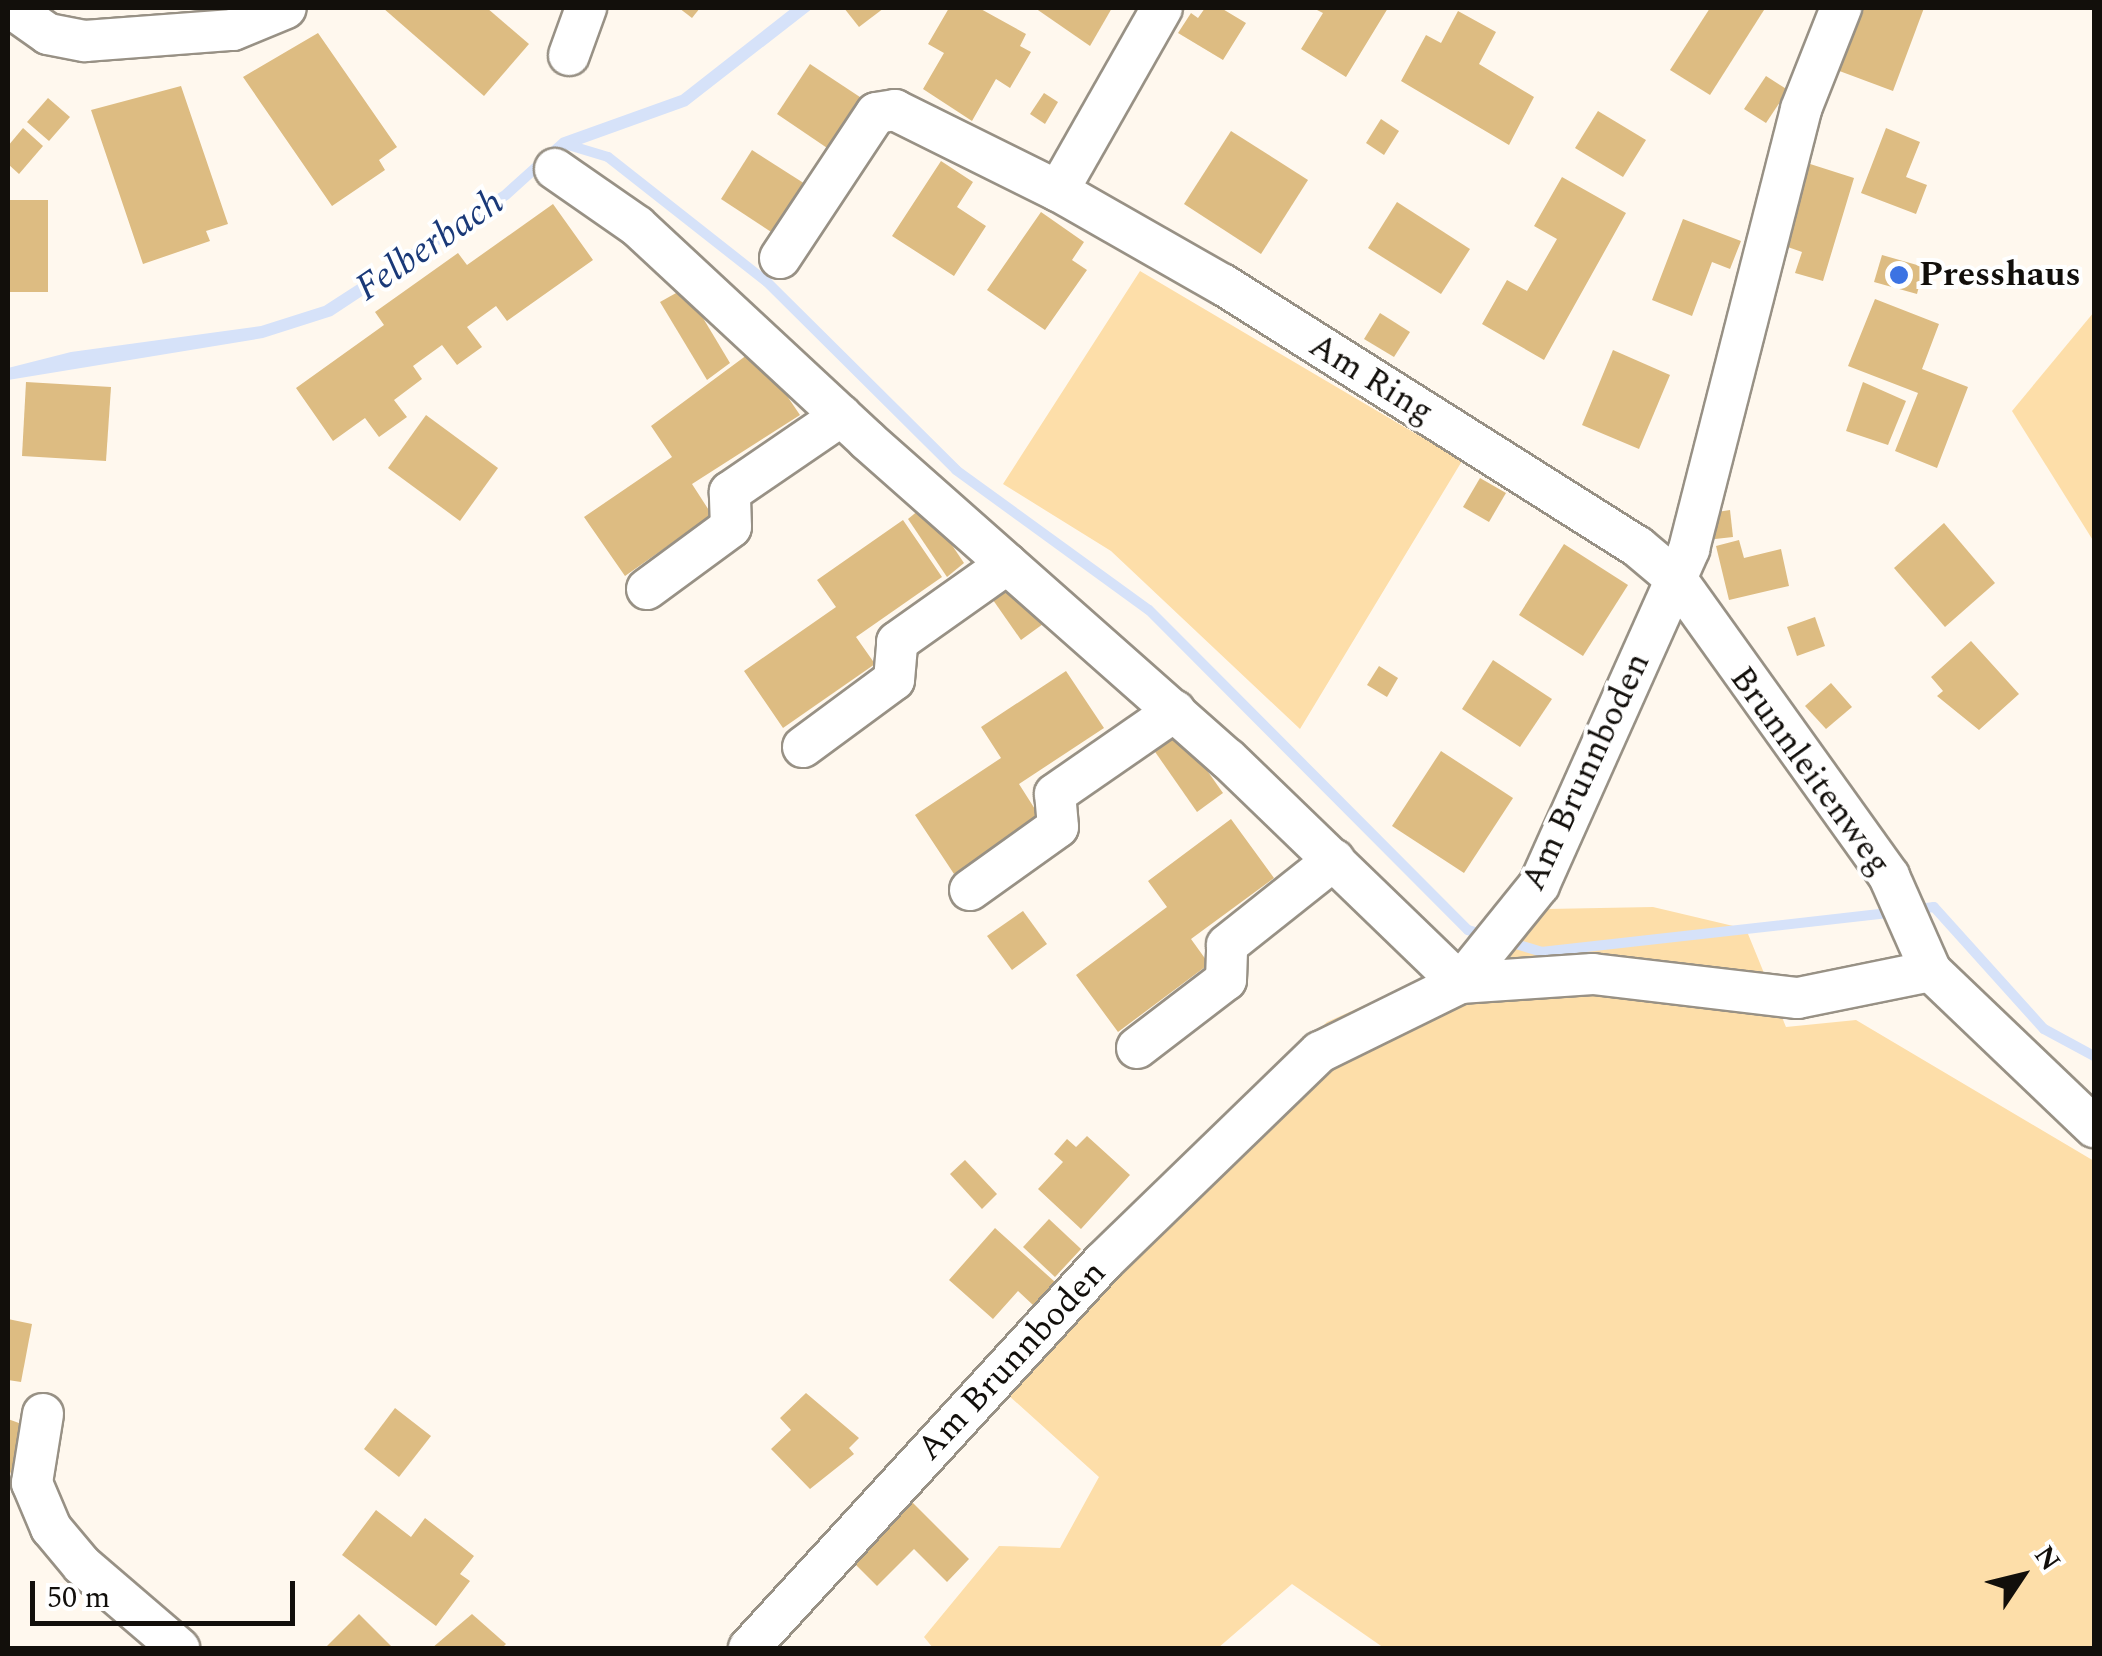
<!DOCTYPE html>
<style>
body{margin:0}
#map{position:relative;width:2102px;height:1656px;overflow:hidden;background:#fff8ee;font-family:Spectral,serif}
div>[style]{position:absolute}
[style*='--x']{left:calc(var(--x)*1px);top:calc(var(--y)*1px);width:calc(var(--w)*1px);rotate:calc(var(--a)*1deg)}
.green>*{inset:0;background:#fddea9}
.water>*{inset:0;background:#d6e2f9}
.stream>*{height:10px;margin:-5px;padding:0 5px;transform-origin:5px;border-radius:5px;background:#d6e2f9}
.building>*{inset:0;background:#ddbc82}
.roads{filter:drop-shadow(2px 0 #989185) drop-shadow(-2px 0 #989185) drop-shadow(0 2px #989185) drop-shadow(0 -2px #989185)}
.street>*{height:40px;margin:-20px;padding:0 20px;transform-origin:20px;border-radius:20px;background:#fff}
.dots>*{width:28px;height:28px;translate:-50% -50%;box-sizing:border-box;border:5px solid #fff;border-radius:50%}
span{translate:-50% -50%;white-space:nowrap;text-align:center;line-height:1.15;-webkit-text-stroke:8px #fff;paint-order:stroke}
.poi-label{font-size:35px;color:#120f0b;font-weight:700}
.left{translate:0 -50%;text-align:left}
.street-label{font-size:35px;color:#120f0b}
.water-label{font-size:38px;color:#1a3978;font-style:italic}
.frame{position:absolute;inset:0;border:10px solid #120f0b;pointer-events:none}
.north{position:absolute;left:1972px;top:1526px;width:100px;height:100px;-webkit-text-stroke:8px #fff;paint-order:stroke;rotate:55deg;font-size:28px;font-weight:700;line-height:40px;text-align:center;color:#120f0b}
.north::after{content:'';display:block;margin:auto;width:35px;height:45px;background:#120f0b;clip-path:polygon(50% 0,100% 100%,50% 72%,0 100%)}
.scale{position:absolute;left:30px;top:1581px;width:265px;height:45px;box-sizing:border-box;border:5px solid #120f0b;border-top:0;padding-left:12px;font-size:30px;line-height:35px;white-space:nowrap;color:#120f0b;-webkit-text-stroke:8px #fff;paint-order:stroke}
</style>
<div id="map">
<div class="green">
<i style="clip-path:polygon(1140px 271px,1462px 461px,1300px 729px,1111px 551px,1003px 484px)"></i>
<i style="clip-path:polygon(2094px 312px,2094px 542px,2012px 411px)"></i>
<i style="clip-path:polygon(1653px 907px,1746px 929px,1786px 1027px,1856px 1020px,2094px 1161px,2094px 1648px,1384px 1648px,1292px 1584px,1218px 1648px,933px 1648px,924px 1637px,999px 1546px,1060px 1548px,1099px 1477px,1007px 1394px,1182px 1154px,1327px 1022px,1455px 965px,1547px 909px)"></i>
</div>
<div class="water">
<i style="clip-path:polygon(792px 8px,813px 8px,687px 106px,562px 151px,509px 199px,332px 316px,263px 338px,8px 380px,8px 368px,71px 352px,261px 326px,324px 306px,502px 191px,561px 138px,681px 95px)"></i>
</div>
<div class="stream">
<i style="--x:565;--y:144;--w:45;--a:16.8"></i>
<i style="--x:608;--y:157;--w:202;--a:38.2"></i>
<i style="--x:767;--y:282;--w:267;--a:44.8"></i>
<i style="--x:956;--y:470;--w:238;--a:36"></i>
<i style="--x:1149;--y:610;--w:452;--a:45.1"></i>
<i style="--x:1468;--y:930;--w:18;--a:16"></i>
<i style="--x:1912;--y:910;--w:22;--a:-8"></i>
<i style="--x:1934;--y:907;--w:164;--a:48"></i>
<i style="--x:2044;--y:1029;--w:57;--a:28.4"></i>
<i style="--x:1506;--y:941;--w:37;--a:17"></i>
<i style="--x:1541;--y:952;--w:356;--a:-6.4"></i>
</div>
<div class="building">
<i style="clip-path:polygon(383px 8px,487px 8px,529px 44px,484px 96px)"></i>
<i style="clip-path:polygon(679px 8px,700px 8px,692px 18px)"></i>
<i style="clip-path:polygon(844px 8px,884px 8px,859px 27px)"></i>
<i style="clip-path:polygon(949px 8px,979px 8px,1026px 34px,1020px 46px,1031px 52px,1010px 88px,996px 79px,972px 121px,923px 89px,944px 53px,928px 44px)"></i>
<i style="clip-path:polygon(1035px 8px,1112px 8px,1090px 46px)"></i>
<i style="clip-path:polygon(1205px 8px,1221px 8px,1246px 23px,1223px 60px,1178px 33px,1191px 13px,1198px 18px)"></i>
<i style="clip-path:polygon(1313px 8px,1388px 8px,1346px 77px,1301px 49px,1323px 13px)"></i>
<i style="clip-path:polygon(1710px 8px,1764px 10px,1710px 95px,1670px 70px)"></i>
<i style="clip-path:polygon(1859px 8px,1924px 8px,1893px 91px,1826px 66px)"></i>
<i style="clip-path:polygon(1458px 11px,1496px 32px,1479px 64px,1534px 97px,1509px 145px,1401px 81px,1426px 35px,1441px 43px)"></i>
<i style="clip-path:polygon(318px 33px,397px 147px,379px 160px,385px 170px,332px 206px,243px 77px)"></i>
<i style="clip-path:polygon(810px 64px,869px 103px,836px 154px,777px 114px)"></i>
<i style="clip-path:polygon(1766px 76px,1788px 90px,1766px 123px,1744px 109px)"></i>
<i style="clip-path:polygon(181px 86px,228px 224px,206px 231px,210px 241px,143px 264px,91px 110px)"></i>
<i style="clip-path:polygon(1044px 93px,1058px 102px,1045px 124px,1030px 114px)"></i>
<i style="clip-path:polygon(48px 98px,70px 117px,49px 141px,27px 122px)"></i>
<i style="clip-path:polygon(1598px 111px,1646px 140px,1623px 177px,1575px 148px)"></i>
<i style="clip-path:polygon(1381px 119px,1399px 131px,1384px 155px,1366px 143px)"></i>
<i style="clip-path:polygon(23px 128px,43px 146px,19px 174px,8px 164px,8px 146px)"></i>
<i style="clip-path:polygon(1886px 128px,1920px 142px,1906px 177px,1927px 185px,1916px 214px,1861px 193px)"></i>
<i style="clip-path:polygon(1231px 131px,1308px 180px,1261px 254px,1184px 204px)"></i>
<i style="clip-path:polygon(752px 150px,813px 189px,782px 239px,721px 199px)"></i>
<i style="clip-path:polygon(941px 161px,973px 182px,957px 207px,986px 226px,954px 276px,892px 236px)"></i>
<i style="clip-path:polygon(1807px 163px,1854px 178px,1823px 281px,1795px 273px,1802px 252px,1782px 245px)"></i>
<i style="clip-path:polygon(1562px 177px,1626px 213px,1544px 360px,1482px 324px,1507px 280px,1527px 291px,1557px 239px,1534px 226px)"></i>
<i style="clip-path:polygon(8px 200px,48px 200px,48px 292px,8px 292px)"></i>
<i style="clip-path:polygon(1397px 202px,1470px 249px,1441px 294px,1368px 248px)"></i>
<i style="clip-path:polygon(553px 204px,593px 260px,507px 321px,496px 306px,467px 327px,482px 347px,457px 365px,442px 345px,413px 366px,422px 379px,394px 400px,407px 417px,379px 437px,365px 418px,333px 441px,296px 388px,384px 325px,375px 312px,458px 253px,467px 265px)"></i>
<i style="clip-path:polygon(1041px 212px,1084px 242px,1072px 260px,1087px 270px,1045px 330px,987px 290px)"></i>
<i style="clip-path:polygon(1683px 219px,1741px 241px,1730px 269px,1712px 262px,1692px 316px,1652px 300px)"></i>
<i style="clip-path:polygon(1882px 255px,1924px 267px,1917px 294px,1874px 282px)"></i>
<i style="clip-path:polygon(685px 288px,730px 363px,707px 380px,660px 302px)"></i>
<i style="clip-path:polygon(1875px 299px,1939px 324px,1922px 369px,1968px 387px,1937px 468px,1895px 451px,1918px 393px,1848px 366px)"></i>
<i style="clip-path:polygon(1380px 313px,1410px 332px,1394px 357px,1364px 339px)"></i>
<i style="clip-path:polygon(755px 349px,800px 415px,692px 484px,712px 515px,625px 576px,584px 517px,672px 457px,651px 426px)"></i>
<i style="clip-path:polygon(1613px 350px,1670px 375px,1639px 449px,1582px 425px)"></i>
<i style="clip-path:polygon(26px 382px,111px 387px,106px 461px,22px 456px)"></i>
<i style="clip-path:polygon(1863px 382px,1906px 401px,1888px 445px,1846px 431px)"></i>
<i style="clip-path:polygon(426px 415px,498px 468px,460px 521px,388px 468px)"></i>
<i style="clip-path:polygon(1480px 478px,1506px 493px,1489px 522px,1463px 507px)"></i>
<i style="clip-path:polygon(925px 505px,964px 563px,947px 577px,908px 519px)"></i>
<i style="clip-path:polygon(1730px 510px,1733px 537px,1715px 539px,1711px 513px)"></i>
<i style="clip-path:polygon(903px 520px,942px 577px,856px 637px,875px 664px,783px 728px,744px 671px,836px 607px,817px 580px)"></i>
<i style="clip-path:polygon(1944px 523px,1995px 583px,1945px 627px,1894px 568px)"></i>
<i style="clip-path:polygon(1739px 540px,1744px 558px,1781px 549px,1789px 586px,1729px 600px,1716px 546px)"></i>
<i style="clip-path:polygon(1564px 544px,1628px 585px,1583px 656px,1519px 615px)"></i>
<i style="clip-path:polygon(1016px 585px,1043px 624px,1021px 640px,993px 600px)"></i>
<i style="clip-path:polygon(1815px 617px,1825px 646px,1797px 656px,1787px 627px)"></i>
<i style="clip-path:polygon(1971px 641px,2019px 694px,1979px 730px,1937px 696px,1943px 691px,1931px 677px)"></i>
<i style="clip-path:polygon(1493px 660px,1552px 699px,1520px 747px,1462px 709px)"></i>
<i style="clip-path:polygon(1379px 666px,1398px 678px,1387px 697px,1367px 685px)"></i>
<i style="clip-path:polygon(1066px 671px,1104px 728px,1019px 784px,1040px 817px,954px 874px,915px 815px,1001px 758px,981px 727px)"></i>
<i style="clip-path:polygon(1831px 683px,1852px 707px,1826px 729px,1805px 706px)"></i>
<i style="clip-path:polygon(1177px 728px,1223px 793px,1197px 812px,1151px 746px)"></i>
<i style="clip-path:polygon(1441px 751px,1513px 798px,1464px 873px,1392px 826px)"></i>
<i style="clip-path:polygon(1231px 819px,1274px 878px,1191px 939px,1209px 964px,1118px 1032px,1076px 975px,1167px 907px,1148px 881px)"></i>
<i style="clip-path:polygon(1023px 911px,1047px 944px,1012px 970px,987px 936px)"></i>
<i style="clip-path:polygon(1087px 1136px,1130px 1175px,1081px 1229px,1038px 1189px,1063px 1162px,1054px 1154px,1067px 1139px,1076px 1147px)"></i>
<i style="clip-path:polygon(965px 1160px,997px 1194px,982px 1209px,950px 1174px)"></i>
<i style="clip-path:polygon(1049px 1219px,1081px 1249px,1055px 1277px,1023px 1247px)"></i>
<i style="clip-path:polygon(995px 1228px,1055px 1282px,1033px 1305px,1018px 1291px,993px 1319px,949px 1280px)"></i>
<i style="clip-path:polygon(8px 1319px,32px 1324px,21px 1382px,8px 1380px)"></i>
<i style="clip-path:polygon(806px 1393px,859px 1438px,849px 1448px,854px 1454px,810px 1489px,771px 1449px,791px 1430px,780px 1418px)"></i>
<i style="clip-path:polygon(395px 1408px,431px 1436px,399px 1477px,364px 1449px)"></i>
<i style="clip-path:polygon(8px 1419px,27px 1426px,8px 1480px)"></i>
<i style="clip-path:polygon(912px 1502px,969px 1559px,947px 1582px,914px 1549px,877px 1586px,853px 1562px)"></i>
<i style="clip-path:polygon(376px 1510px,411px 1537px,425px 1518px,474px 1556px,460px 1574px,470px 1581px,436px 1626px,342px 1555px)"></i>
<i style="clip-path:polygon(359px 1614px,391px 1646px,325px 1648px)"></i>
<i style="clip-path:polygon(472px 1614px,506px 1644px,502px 1648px,432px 1648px)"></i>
</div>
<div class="roads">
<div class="street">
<i style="--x:11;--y:8;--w:45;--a:35.1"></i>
<i style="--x:48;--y:34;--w:38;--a:11"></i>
<i style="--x:85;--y:41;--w:148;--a:-4.3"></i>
<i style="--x:233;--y:30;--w:57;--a:-22.5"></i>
<i style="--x:569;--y:55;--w:50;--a:-70.1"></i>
<i style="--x:555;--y:169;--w:100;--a:34.8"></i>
<i style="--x:637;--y:226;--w:314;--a:42.9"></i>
<i style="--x:867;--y:440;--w:482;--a:41.5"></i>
<i style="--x:1228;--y:759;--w:322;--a:44"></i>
<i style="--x:1460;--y:983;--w:133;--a:-3.9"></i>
<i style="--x:1593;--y:974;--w:206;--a:6.7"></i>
<i style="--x:1798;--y:998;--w:136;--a:-11.5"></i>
<i style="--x:1931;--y:971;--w:104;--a:-113.9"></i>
<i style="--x:1889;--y:876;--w:365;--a:-125.6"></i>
<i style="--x:1676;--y:579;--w:50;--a:-139.9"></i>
<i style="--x:1638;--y:547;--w:491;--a:-147.7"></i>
<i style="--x:1223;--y:285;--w:190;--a:-150.3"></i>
<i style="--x:1058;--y:191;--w:182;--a:-153.6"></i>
<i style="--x:895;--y:110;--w:19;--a:171"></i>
<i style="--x:876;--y:113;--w:174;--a:123.5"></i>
<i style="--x:1058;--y:191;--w:210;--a:-60.4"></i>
<i style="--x:647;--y:589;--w:104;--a:-36.4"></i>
<i style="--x:731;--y:527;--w:35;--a:-92"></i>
<i style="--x:730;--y:492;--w:135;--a:-34.4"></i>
<i style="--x:803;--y:747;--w:113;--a:-36.4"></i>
<i style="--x:894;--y:680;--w:38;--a:-85"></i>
<i style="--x:897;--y:642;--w:135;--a:-35.3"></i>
<i style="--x:970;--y:890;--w:108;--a:-35.6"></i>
<i style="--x:1058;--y:827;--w:33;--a:-95"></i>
<i style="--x:1055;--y:794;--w:146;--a:-34.7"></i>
<i style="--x:1931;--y:971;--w:226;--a:43.7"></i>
<i style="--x:1137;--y:1048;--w:112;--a:-37.4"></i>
<i style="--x:1226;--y:980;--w:35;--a:-88"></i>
<i style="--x:1227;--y:945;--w:137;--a:-38.5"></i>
<i style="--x:43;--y:1414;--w:70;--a:99.1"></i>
<i style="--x:32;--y:1483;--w:49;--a:67.1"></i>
<i style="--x:51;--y:1528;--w:48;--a:50"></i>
<i style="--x:82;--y:1565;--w:128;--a:40.6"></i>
<i style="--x:749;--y:1648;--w:524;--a:-47.48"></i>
<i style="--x:1103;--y:1262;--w:302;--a:-44.1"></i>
<i style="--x:1320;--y:1052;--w:156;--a:-26.2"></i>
<i style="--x:1460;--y:983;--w:126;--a:-51.1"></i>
<i style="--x:1539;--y:885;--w:368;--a:-65.9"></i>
<i style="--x:1689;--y:549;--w:454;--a:-75.7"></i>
<i style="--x:1801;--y:109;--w:109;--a:-68.4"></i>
</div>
</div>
<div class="dots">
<i style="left:1899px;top:275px;background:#3c73e3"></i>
</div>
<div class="poi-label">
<span class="left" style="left:1919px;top:275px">Presshaus</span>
</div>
<div class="street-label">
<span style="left:1371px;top:379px;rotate:32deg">Am Ring</span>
<span style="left:1810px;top:771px;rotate:54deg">Brunnleitenweg</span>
<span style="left:1586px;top:772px;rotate:-65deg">Am Brunnboden</span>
<span style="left:1012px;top:1361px;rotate:-47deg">Am Brunnboden</span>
</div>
<div class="water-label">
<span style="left:430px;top:246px;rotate:-34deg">Felberbach</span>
</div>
<div class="frame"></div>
<div class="north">N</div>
<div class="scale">50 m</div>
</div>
